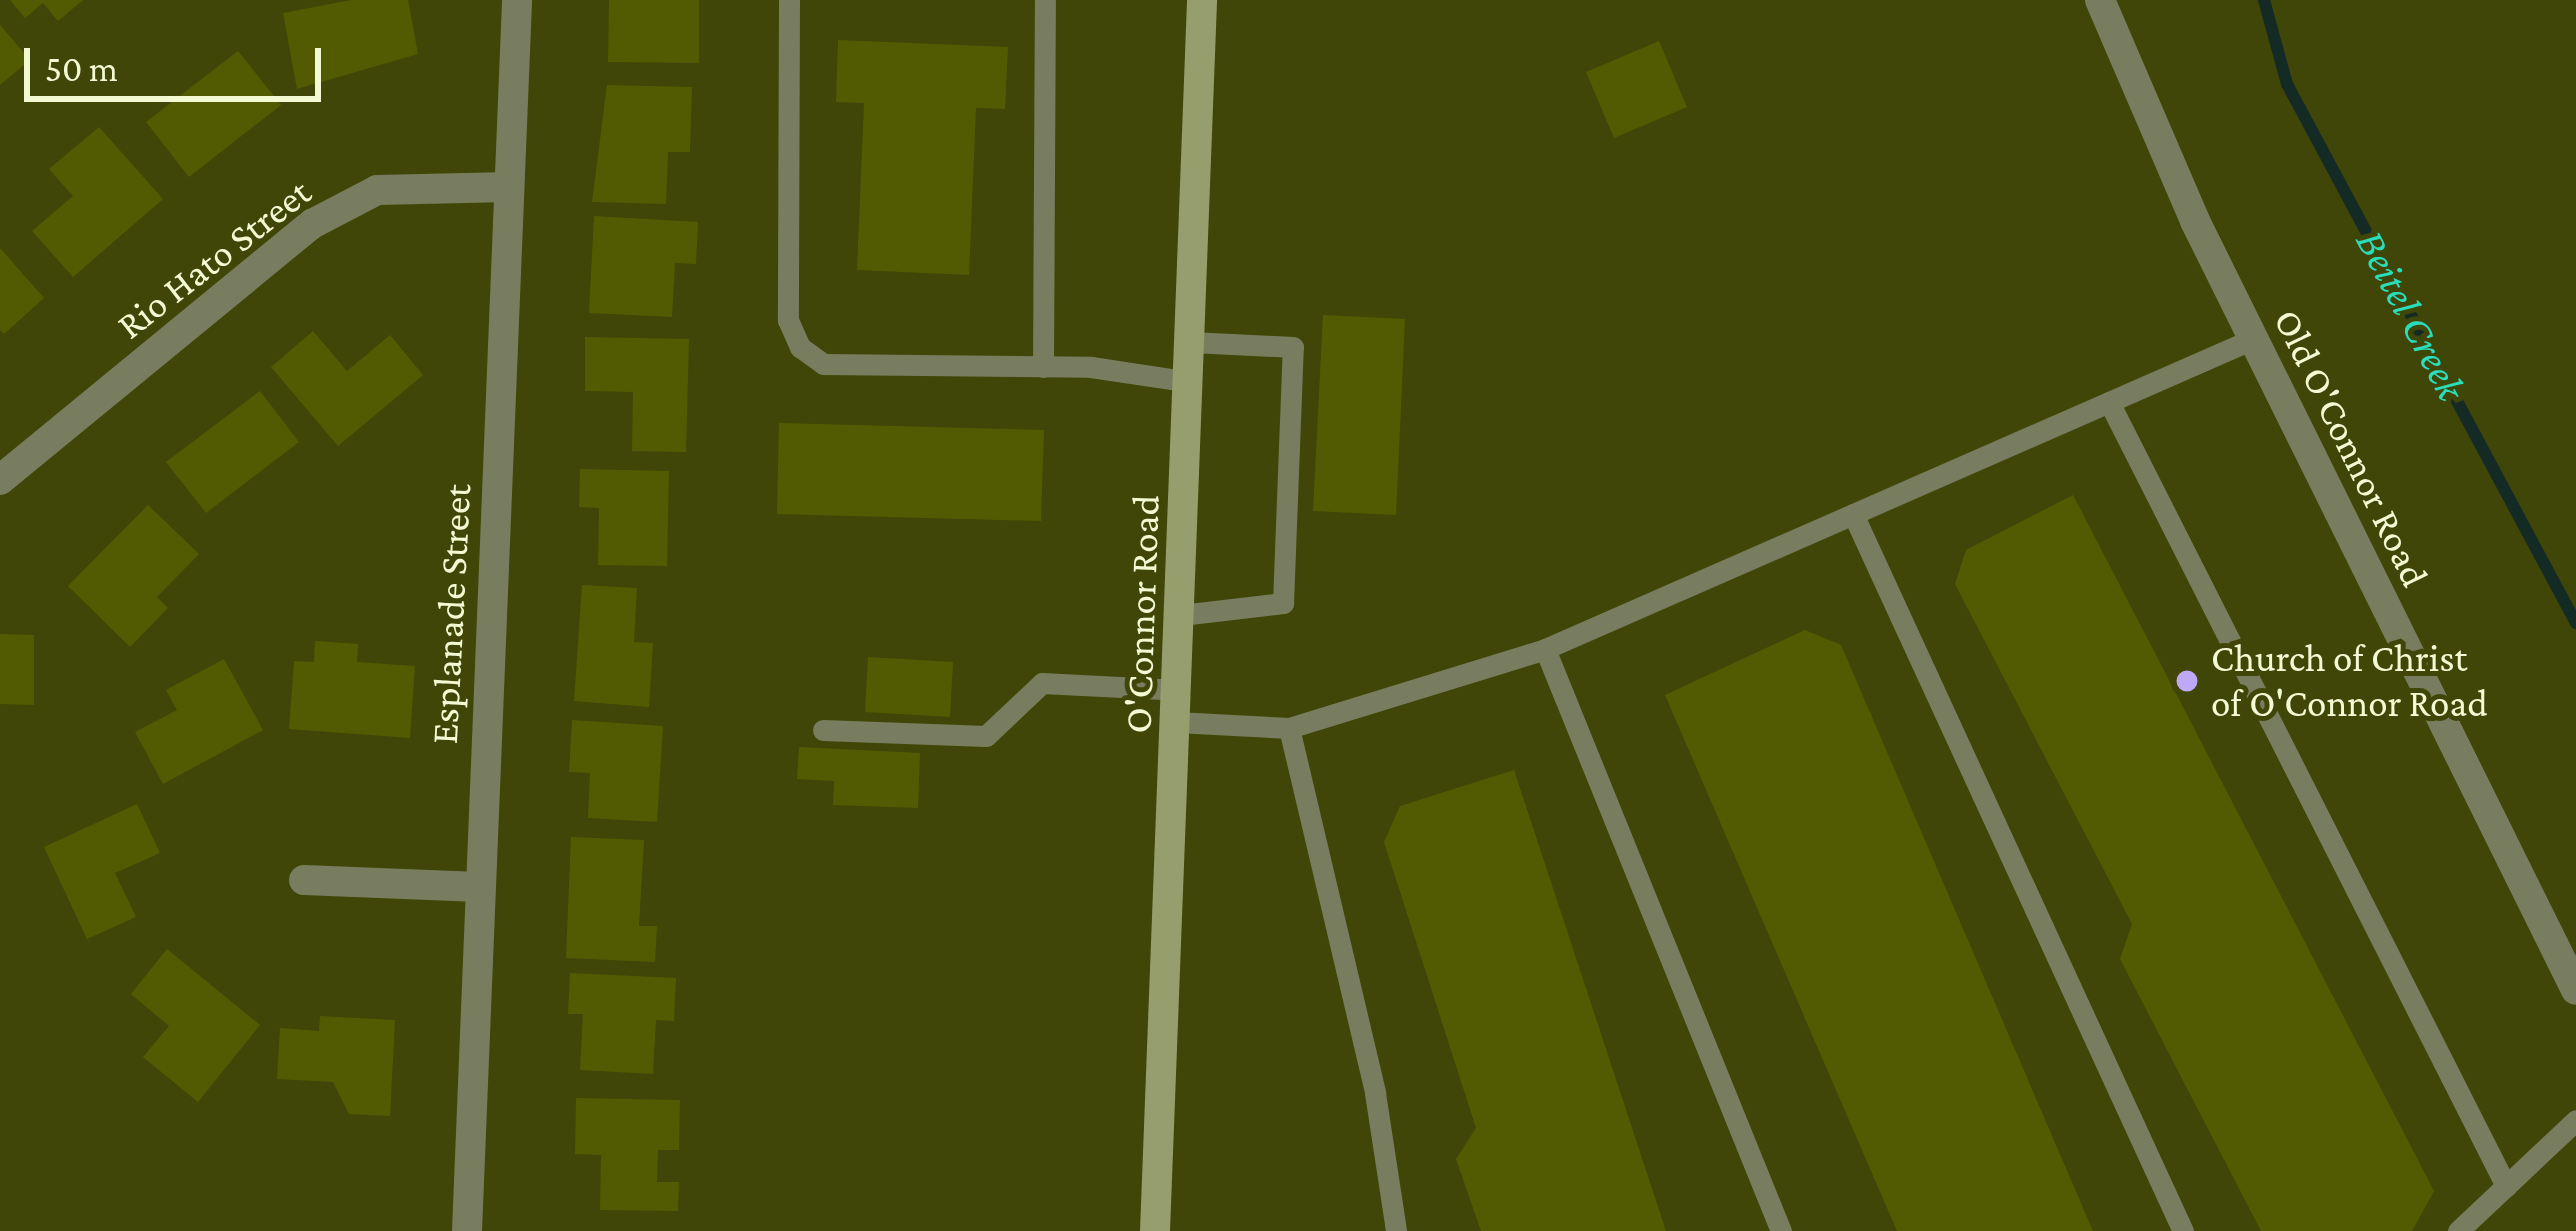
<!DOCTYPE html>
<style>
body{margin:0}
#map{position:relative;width:2576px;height:1231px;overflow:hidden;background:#404607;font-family:"Crimson Pro",serif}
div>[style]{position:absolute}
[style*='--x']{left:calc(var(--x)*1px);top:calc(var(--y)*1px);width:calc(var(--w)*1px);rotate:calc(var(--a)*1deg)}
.stream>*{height:12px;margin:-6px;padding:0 6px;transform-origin:6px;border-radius:6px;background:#142a24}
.building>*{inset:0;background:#535b02}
.service>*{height:21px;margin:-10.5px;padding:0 10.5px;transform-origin:10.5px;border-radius:10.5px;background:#787d5f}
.minor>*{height:30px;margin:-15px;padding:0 15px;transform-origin:15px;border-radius:15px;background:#787d5f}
.secondary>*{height:30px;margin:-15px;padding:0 15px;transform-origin:15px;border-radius:15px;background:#969e6d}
.dots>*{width:33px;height:33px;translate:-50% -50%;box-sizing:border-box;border:6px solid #404607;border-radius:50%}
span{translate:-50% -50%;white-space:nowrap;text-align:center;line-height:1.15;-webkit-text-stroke:10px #404607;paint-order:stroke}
.street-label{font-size:39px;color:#f3fad3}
.poi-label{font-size:39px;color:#f3fad3}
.left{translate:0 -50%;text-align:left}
.water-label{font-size:42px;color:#2adebc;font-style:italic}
.scale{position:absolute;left:24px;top:48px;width:297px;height:54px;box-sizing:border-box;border:6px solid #f3fad3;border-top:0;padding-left:15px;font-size:36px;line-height:42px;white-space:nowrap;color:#f3fad3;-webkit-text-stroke:9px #404607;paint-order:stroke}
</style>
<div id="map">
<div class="stream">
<i style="--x:2264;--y:0;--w:87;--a:74.7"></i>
<i style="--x:2287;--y:84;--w:612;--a:61.8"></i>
</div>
<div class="building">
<i style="clip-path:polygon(10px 0,83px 0,58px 21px,43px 3px,25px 18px)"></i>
<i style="clip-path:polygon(351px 0,408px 0,418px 54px,297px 89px,283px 13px)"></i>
<i style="clip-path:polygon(609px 0,699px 0,699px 63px,608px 62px)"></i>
<i style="clip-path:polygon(0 25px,30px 60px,0 85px)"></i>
<i style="clip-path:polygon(838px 40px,1008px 47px,1005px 109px,976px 108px,969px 275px,857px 270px,864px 103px,836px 102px)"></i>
<i style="clip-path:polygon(1659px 41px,1687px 107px,1614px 138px,1586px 72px)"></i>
<i style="clip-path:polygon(238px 51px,281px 105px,189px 177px,146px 122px)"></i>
<i style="clip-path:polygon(607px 85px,692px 87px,690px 152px,668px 152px,666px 204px,592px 202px)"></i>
<i style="clip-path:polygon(99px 127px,163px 199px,73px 277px,32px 231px,73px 196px,49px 169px)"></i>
<i style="clip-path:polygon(594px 216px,698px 222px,696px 264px,675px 263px,672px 317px,589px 313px)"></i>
<i style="clip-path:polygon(0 248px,44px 298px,4px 334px,0 330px)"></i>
<i style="clip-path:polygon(1323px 315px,1405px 319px,1396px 515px,1313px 511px)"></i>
<i style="clip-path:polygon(313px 331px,347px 371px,390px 335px,423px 375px,338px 446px,271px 367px)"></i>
<i style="clip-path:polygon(585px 337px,689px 339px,686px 452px,632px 451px,633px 392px,585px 391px)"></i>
<i style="clip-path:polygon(260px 391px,299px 442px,206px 513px,166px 462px)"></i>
<i style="clip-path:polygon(779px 423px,1044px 430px,1041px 521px,777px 514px)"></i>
<i style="clip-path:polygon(580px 469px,669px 471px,667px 566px,598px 565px,599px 508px,579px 507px)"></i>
<i style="clip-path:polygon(2073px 495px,2434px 1191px,2412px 1231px,2261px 1231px,2120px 959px,2132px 924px,1955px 584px,1966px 550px)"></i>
<i style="clip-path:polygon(148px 505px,199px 554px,157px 597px,168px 608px,130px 647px,68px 586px)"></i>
<i style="clip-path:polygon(582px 585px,637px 588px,634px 642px,653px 643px,649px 707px,574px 701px)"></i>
<i style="clip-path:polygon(1805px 630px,1841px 645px,2093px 1231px,1897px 1231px,1665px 695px)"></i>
<i style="clip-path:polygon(0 634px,34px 635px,34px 705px,0 704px)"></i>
<i style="clip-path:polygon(315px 641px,358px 644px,357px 662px,415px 666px,410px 738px,289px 729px,294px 661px,314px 662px)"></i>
<i style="clip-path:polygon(868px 657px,953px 662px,950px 717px,865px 712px)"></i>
<i style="clip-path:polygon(224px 659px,263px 730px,163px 784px,135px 732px,177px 710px,166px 690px)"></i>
<i style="clip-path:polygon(572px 720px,663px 726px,657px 822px,588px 818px,590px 773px,569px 772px)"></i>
<i style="clip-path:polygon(799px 747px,920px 753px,918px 808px,833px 805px,834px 781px,797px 779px)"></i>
<i style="clip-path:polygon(1514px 770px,1666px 1231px,1481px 1231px,1456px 1159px,1476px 1128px,1384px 842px,1400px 806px)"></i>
<i style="clip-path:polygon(137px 804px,160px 853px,115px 873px,136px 917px,87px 939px,44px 847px)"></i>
<i style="clip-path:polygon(571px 837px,644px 840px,639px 926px,657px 926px,655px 962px,566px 958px)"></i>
<i style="clip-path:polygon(167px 949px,260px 1025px,198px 1102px,143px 1057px,169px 1026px,131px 994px)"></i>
<i style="clip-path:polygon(570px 973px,676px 978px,674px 1021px,656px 1020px,653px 1074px,580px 1070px,583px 1014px,568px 1014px)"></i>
<i style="clip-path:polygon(320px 1016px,395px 1020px,390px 1116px,349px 1114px,333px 1082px,277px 1079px,280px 1028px,319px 1031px)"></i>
<i style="clip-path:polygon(576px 1098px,680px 1100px,679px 1150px,658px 1150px,657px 1182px,679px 1182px,678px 1211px,600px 1210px,601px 1155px,575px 1154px)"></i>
</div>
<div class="service">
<i style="--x:789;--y:0;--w:320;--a:90.2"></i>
<i style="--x:788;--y:320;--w:30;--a:66"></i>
<i style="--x:800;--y:347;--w:29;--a:36"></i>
<i style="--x:823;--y:364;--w:268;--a:0.6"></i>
<i style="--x:1091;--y:367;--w:100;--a:8.6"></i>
<i style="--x:1043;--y:367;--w:367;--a:-89.7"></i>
<i style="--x:2109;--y:402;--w:879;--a:63.14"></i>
<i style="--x:2506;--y:1186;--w:66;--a:136.8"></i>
<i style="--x:1853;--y:514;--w:789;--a:65.29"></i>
<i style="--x:1181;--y:615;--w:103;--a:-6.7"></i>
<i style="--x:1283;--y:603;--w:256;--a:-87.8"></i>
<i style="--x:1293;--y:347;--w:102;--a:-177.2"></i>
<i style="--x:1545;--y:649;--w:628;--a:67.93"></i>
<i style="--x:1176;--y:722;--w:113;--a:3"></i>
<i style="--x:1289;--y:728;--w:268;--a:-17.1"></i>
<i style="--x:1545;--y:649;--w:773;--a:-23.65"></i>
<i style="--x:1289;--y:728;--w:375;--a:76.7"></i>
<i style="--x:1375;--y:1093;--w:140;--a:81.3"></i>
<i style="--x:823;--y:730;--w:163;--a:2.1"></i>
<i style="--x:986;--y:736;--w:77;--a:-43.4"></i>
<i style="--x:1042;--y:683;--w:136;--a:2.9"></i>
<i style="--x:2506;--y:1186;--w:96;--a:-43.3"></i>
</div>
<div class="minor">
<i style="--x:2100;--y:0;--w:241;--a:66.7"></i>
<i style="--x:2195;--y:221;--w:858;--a:63.64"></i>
<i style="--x:0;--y:480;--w:404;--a:-39.4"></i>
<i style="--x:312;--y:224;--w:73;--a:-27.6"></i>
<i style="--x:377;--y:190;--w:132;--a:-1.3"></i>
<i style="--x:304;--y:880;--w:175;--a:2.3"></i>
<i style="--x:467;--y:1231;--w:1232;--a:-87.67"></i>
</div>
<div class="secondary">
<i style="--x:1155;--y:1231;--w:1232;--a:-87.81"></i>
</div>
<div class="dots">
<i style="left:2187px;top:681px;background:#bda9f5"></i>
</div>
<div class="street-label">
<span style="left:214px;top:259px;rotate:-38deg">Rio Hato Street</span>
<span style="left:2351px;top:448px;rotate:64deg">Old O'Connor Road</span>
<span style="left:451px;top:614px;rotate:-87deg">Esplanade Street</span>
<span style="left:1142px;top:614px;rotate:-88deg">O'Connor Road</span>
</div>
<div class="poi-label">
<span class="left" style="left:2211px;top:681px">Church of Christ<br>of O'Connor Road</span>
</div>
<div class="water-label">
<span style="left:2411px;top:315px;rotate:62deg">Beitel Creek</span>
</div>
<div class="scale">50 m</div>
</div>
